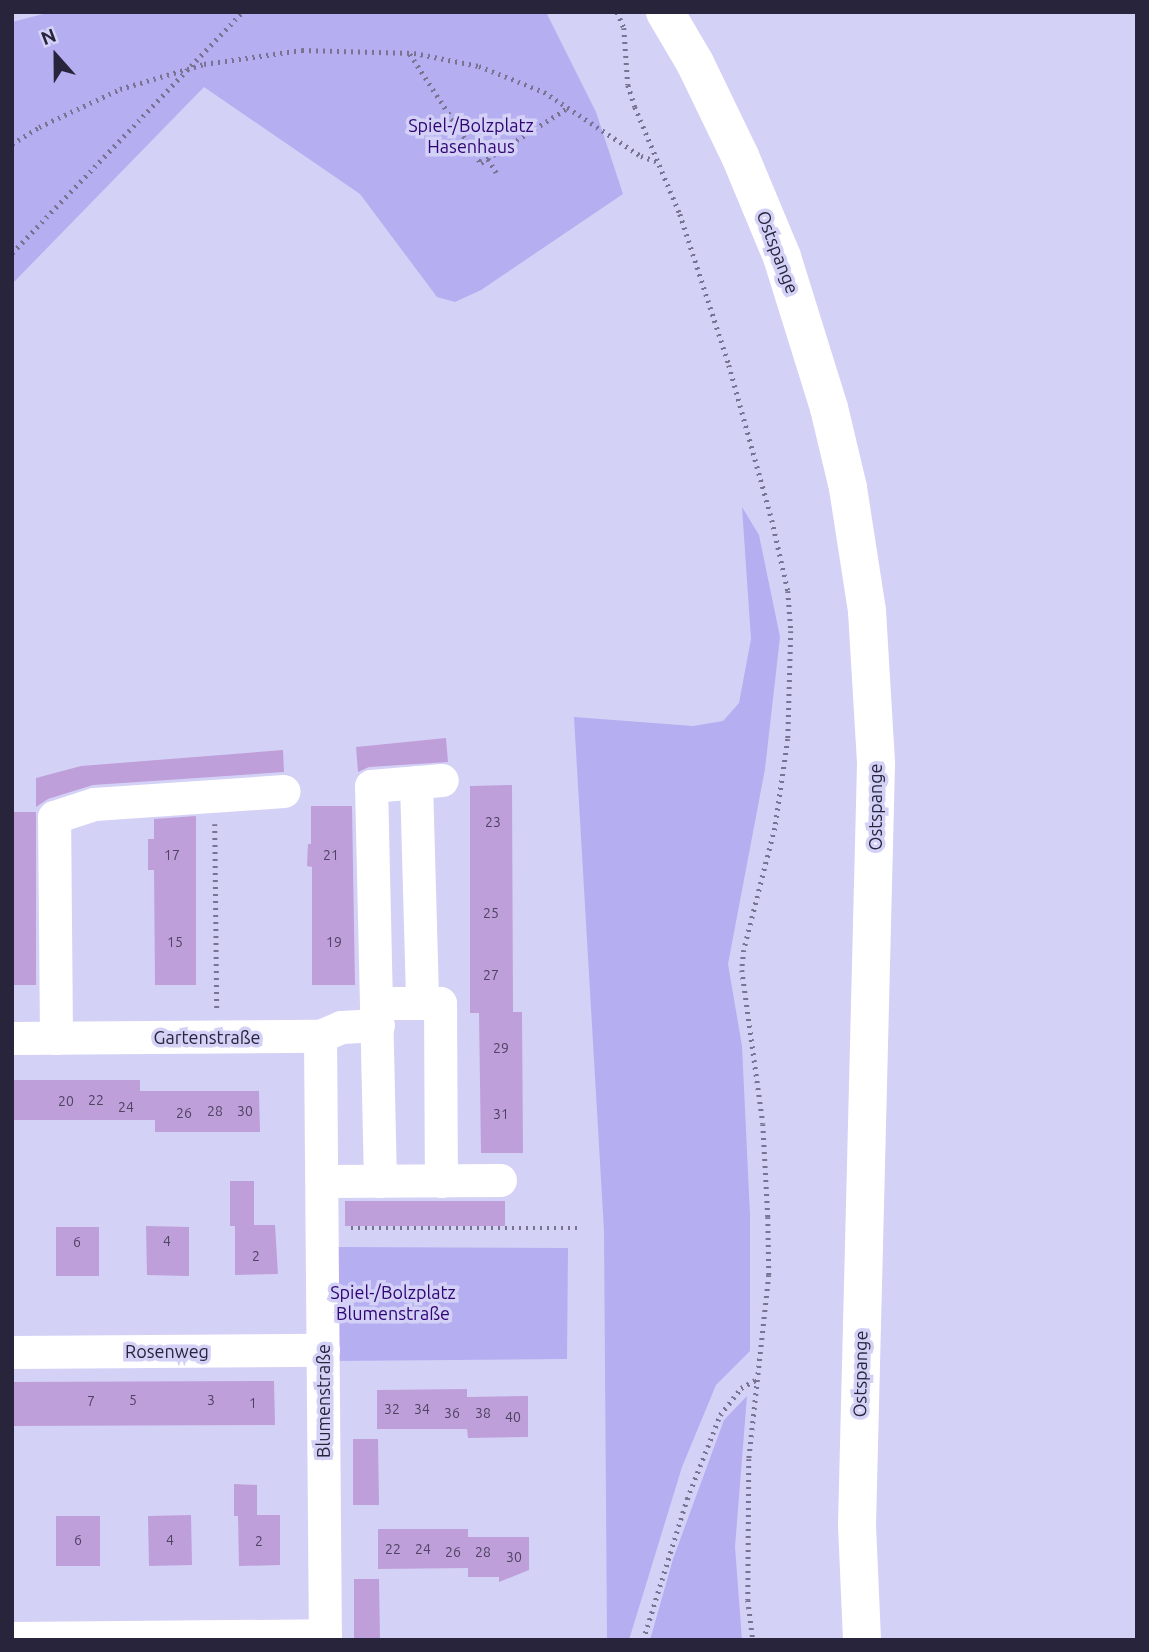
<!DOCTYPE html>
<meta charset="utf-8">
<style>
body{margin:0}
#map{position:relative;width:1149px;height:1652px;overflow:hidden;background:#d4d1f7;font-family:Ubuntu,sans-serif}
div>[style]{position:absolute}
[style*='--x']{left:calc(var(--x)*1px);top:calc(var(--y)*1px);width:calc(var(--w)*1px);rotate:calc(var(--a)*1deg)}
.green>*{inset:0;background:#b5aef1}
.building>*{inset:0;background:#bf9fd9}
.path>*{height:4.5px;margin-top:-2.25px;transform-origin:0;background:repeating-linear-gradient(90deg,#777492 0 2px,transparent 0 7px)}
.minor>*{height:33px;margin:-16.5px;padding:0 16.5px;transform-origin:16.5px;border-radius:16.5px;background:#fff}
.major>*{height:38px;margin:-19px;padding:0 19px;transform-origin:19px;border-radius:19px;background:#fff}
span{translate:-50% -50%;white-space:nowrap;text-align:center;line-height:1.15;-webkit-text-stroke:7px #d4d1f7;paint-order:stroke}
.number-label{font-size:14px;color:#4d4363}
.number-label span{-webkit-text-stroke-width:0}
.park-label{font-size:18px;color:#300474}
.street-label{font-size:18px;color:#27243c}
.frame{position:absolute;inset:0;border:14px solid #27243c;pointer-events:none}
.north{position:absolute;left:21px;top:21px;width:70px;height:70px;-webkit-text-stroke:5px #d4d1f7;paint-order:stroke;rotate:339deg;font-size:19px;font-weight:700;line-height:28px;text-align:center;color:#27243c}
.north::after{content:'';display:block;margin:auto;width:24px;height:32px;background:#27243c;clip-path:polygon(50% 0,100% 100%,50% 72%,0 100%)}
</style>
<div id="map">
<div class="green">
<i style="clip-path:polygon(51px 12px,546px 12px,596px 112px,623px 194px,481px 290px,455px 302px,437px 297px,360px 194px,204px 87px,12px 284px,12px 22px)"></i>
<i style="clip-path:polygon(742px 507px,759px 535px,780px 637px,765px 769px,728px 964px,742px 1046px,750px 1215px,750px 1351px,716px 1385px,682px 1467px,629px 1640px,607px 1640px,604px 1231px,574px 717px,693px 726px,723px 721px,739px 703px,751px 639px)"></i>
<i style="clip-path:polygon(336px 1247px,568px 1248px,567px 1359px,336px 1361px)"></i>
<i style="clip-path:polygon(747px 1396px,735px 1547px,742px 1640px,650px 1640px,673px 1559px,724px 1420px)"></i>
</div>
<div class="building">
<i style="clip-path:polygon(446px 738px,448px 762px,369px 767px,358px 772px,356px 747px)"></i>
<i style="clip-path:polygon(283px 750px,284px 772px,93px 785px,48px 799px,36px 807px,36px 778px,81px 766px)"></i>
<i style="clip-path:polygon(512px 785px,513px 1012px,522px 1012px,523px 1153px,481px 1153px,479px 1013px,470px 1013px,470px 786px)"></i>
<i style="clip-path:polygon(311px 806px,352px 806px,355px 985px,312px 985px,312px 867px,307px 866px,308px 844px,311px 844px)"></i>
<i style="clip-path:polygon(12px 812px,36px 812px,36px 985px,12px 985px)"></i>
<i style="clip-path:polygon(196px 816px,196px 985px,155px 985px,154px 870px,148px 870px,148px 839px,154px 839px,154px 819px)"></i>
<i style="clip-path:polygon(12px 1080px,140px 1080px,140px 1091px,259px 1091px,260px 1132px,155px 1132px,155px 1120px,12px 1120px)"></i>
<i style="clip-path:polygon(230px 1181px,254px 1181px,254px 1225px,275px 1225px,278px 1274px,235px 1275px,235px 1226px,230px 1226px)"></i>
<i style="clip-path:polygon(345px 1201px,505px 1201px,505px 1226px,345px 1226px)"></i>
<i style="clip-path:polygon(146px 1226px,189px 1227px,189px 1276px,147px 1275px)"></i>
<i style="clip-path:polygon(56px 1227px,99px 1227px,99px 1276px,56px 1276px)"></i>
<i style="clip-path:polygon(274px 1381px,275px 1425px,12px 1426px,12px 1382px)"></i>
<i style="clip-path:polygon(467px 1389px,467px 1397px,528px 1396px,528px 1437px,468px 1438px,467px 1429px,377px 1429px,377px 1390px)"></i>
<i style="clip-path:polygon(353px 1439px,378px 1439px,379px 1505px,353px 1505px)"></i>
<i style="clip-path:polygon(234px 1484px,257px 1485px,257px 1515px,280px 1515px,280px 1565px,239px 1566px,238px 1516px,234px 1516px)"></i>
<i style="clip-path:polygon(191px 1515px,192px 1565px,149px 1566px,148px 1516px)"></i>
<i style="clip-path:polygon(56px 1516px,100px 1516px,100px 1566px,56px 1566px)"></i>
<i style="clip-path:polygon(378px 1529px,468px 1529px,468px 1537px,529px 1537px,529px 1570px,499px 1582px,499px 1577px,468px 1577px,468px 1568px,378px 1569px)"></i>
<i style="clip-path:polygon(354px 1579px,379px 1579px,380px 1640px,354px 1640px)"></i>
</div>
<div class="path">
<i style="--x:617;--y:12;--w:17;--a:66"></i>
<i style="--x:624;--y:28;--w:57;--a:86"></i>
<i style="--x:628;--y:85;--w:23;--a:72"></i>
<i style="--x:635;--y:107;--w:116;--a:67.2"></i>
<i style="--x:680;--y:214;--w:159;--a:72"></i>
<i style="--x:729;--y:365;--w:161;--a:74.5"></i>
<i style="--x:772;--y:520;--w:73;--a:77.3"></i>
<i style="--x:788;--y:591;--w:40;--a:85.7"></i>
<i style="--x:791;--y:631;--w:108;--a:91.6"></i>
<i style="--x:788;--y:739;--w:90;--a:98.3"></i>
<i style="--x:775;--y:828;--w:126;--a:104.3"></i>
<i style="--x:744;--y:950;--w:20;--a:96"></i>
<i style="--x:742;--y:970;--w:155;--a:82.2"></i>
<i style="--x:763;--y:1124;--w:93;--a:86.9"></i>
<i style="--x:768;--y:1217;--w:58;--a:89"></i>
<i style="--x:769;--y:1275;--w:185;--a:96.2"></i>
<i style="--x:749;--y:1459;--w:141;--a:90.4"></i>
<i style="--x:748;--y:1600;--w:40;--a:82.9"></i>
<i style="--x:410;--y:54;--w:130;--a:56.9"></i>
<i style="--x:481;--y:163;--w:104;--a:-32.5"></i>
<i style="--x:12;--y:144;--w:32;--a:-32"></i>
<i style="--x:39;--y:127;--w:89;--a:-25.1"></i>
<i style="--x:120;--y:89;--w:88;--a:-16.6"></i>
<i style="--x:204;--y:64;--w:99;--a:-8.1"></i>
<i style="--x:302;--y:50;--w:112;--a:1.5"></i>
<i style="--x:414;--y:53;--w:66;--a:11.3"></i>
<i style="--x:479;--y:66;--w:70;--a:21.8"></i>
<i style="--x:544;--y:92;--w:116;--a:33.4"></i>
<i style="--x:641;--y:156;--w:18;--a:19"></i>
<i style="--x:488;--y:159;--w:19;--a:58"></i>
<i style="--x:12;--y:253;--w:333;--a:-46.3"></i>
<i style="--x:215;--y:824;--w:184;--a:89.4"></i>
<i style="--x:351;--y:1228;--w:228;--a:0"></i>
<i style="--x:643;--y:1640;--w:148;--a:-72.7"></i>
<i style="--x:687;--y:1499;--w:90;--a:-68.6"></i>
<i style="--x:720;--y:1415;--w:34;--a:-52"></i>
<i style="--x:741;--y:1388;--w:18;--a:-29"></i>
</div>
<div class="minor">
<i style="--x:416;--y:782;--w:221;--a:88.4"></i>
<i style="--x:378;--y:1003;--w:62;--a:0"></i>
<i style="--x:440;--y:1003;--w:178;--a:89.7"></i>
<i style="--x:320;--y:1036;--w:604;--a:89.53"></i>
<i style="--x:12;--y:1038;--w:308;--a:-0.4"></i>
<i style="--x:320;--y:1036;--w:23;--a:-23"></i>
<i style="--x:341;--y:1027;--w:37;--a:-3"></i>
<i style="--x:56;--y:1038;--w:221;--a:-90.5"></i>
<i style="--x:54;--y:817;--w:42;--a:-18"></i>
<i style="--x:94;--y:804;--w:190;--a:-3.9"></i>
<i style="--x:322;--y:1181;--w:178;--a:-0.3"></i>
<i style="--x:380;--y:1181;--w:395;--a:-91.3"></i>
<i style="--x:371;--y:786;--w:71;--a:-4.8"></i>
<i style="--x:12;--y:1352;--w:311;--a:-0.4"></i>
<i style="--x:12;--y:1638;--w:313;--a:-0.5"></i>
</div>
<div class="major">
<i style="--x:665;--y:12;--w:59;--a:59.5"></i>
<i style="--x:695;--y:63;--w:103;--a:64.2"></i>
<i style="--x:740;--y:156;--w:109;--a:67.4"></i>
<i style="--x:782;--y:257;--w:158;--a:72.7"></i>
<i style="--x:829;--y:408;--w:82;--a:76.6"></i>
<i style="--x:848;--y:488;--w:124;--a:81.2"></i>
<i style="--x:867;--y:611;--w:153;--a:86.6"></i>
<i style="--x:876;--y:764;--w:761;--a:91.43"></i>
<i style="--x:857;--y:1525;--w:115;--a:87.5"></i>
</div>
<div class="number-label">
<span style="left:493px;top:822px">23</span>
<span style="left:172px;top:855px">17</span>
<span style="left:331px;top:855px">21</span>
<span style="left:491px;top:913px">25</span>
<span style="left:175px;top:942px">15</span>
<span style="left:334px;top:942px">19</span>
<span style="left:491px;top:975px">27</span>
<span style="left:501px;top:1048px">29</span>
<span style="left:96px;top:1100px">22</span>
<span style="left:66px;top:1101px">20</span>
<span style="left:126px;top:1107px">24</span>
<span style="left:215px;top:1111px">28</span>
<span style="left:245px;top:1111px">30</span>
<span style="left:184px;top:1113px">26</span>
<span style="left:501px;top:1114px">31</span>
<span style="left:167px;top:1241px">4</span>
<span style="left:77px;top:1242px">6</span>
<span style="left:256px;top:1256px">2</span>
<span style="left:133px;top:1400px">5</span>
<span style="left:211px;top:1400px">3</span>
<span style="left:91px;top:1401px">7</span>
<span style="left:253px;top:1403px">1</span>
<span style="left:392px;top:1409px">32</span>
<span style="left:422px;top:1409px">34</span>
<span style="left:452px;top:1413px">36</span>
<span style="left:483px;top:1413px">38</span>
<span style="left:513px;top:1417px">40</span>
<span style="left:78px;top:1540px">6</span>
<span style="left:170px;top:1540px">4</span>
<span style="left:259px;top:1541px">2</span>
<span style="left:393px;top:1549px">22</span>
<span style="left:423px;top:1549px">24</span>
<span style="left:453px;top:1552px">26</span>
<span style="left:483px;top:1552px">28</span>
<span style="left:514px;top:1557px">30</span>
</div>
<div class="park-label">
<span style="left:471px;top:136px">Spiel-/Bolzplatz<br>Hasenhaus</span>
<span style="left:393px;top:1303px">Spiel-/Bolzplatz<br>Blumenstraße</span>
</div>
<div class="street-label">
<span style="left:778px;top:252px;rotate:69deg">Ostspange</span>
<span style="left:875px;top:807px;rotate:-90deg">Ostspange</span>
<span style="left:207px;top:1037px">Gartenstraße</span>
<span style="left:167px;top:1351px">Rosenweg</span>
<span style="left:860px;top:1374px;rotate:-89deg">Ostspange</span>
<span style="left:323px;top:1401px;rotate:-90deg">Blumenstraße</span>
</div>
<div class="frame"></div>
<div class="north">N</div>
</div>
